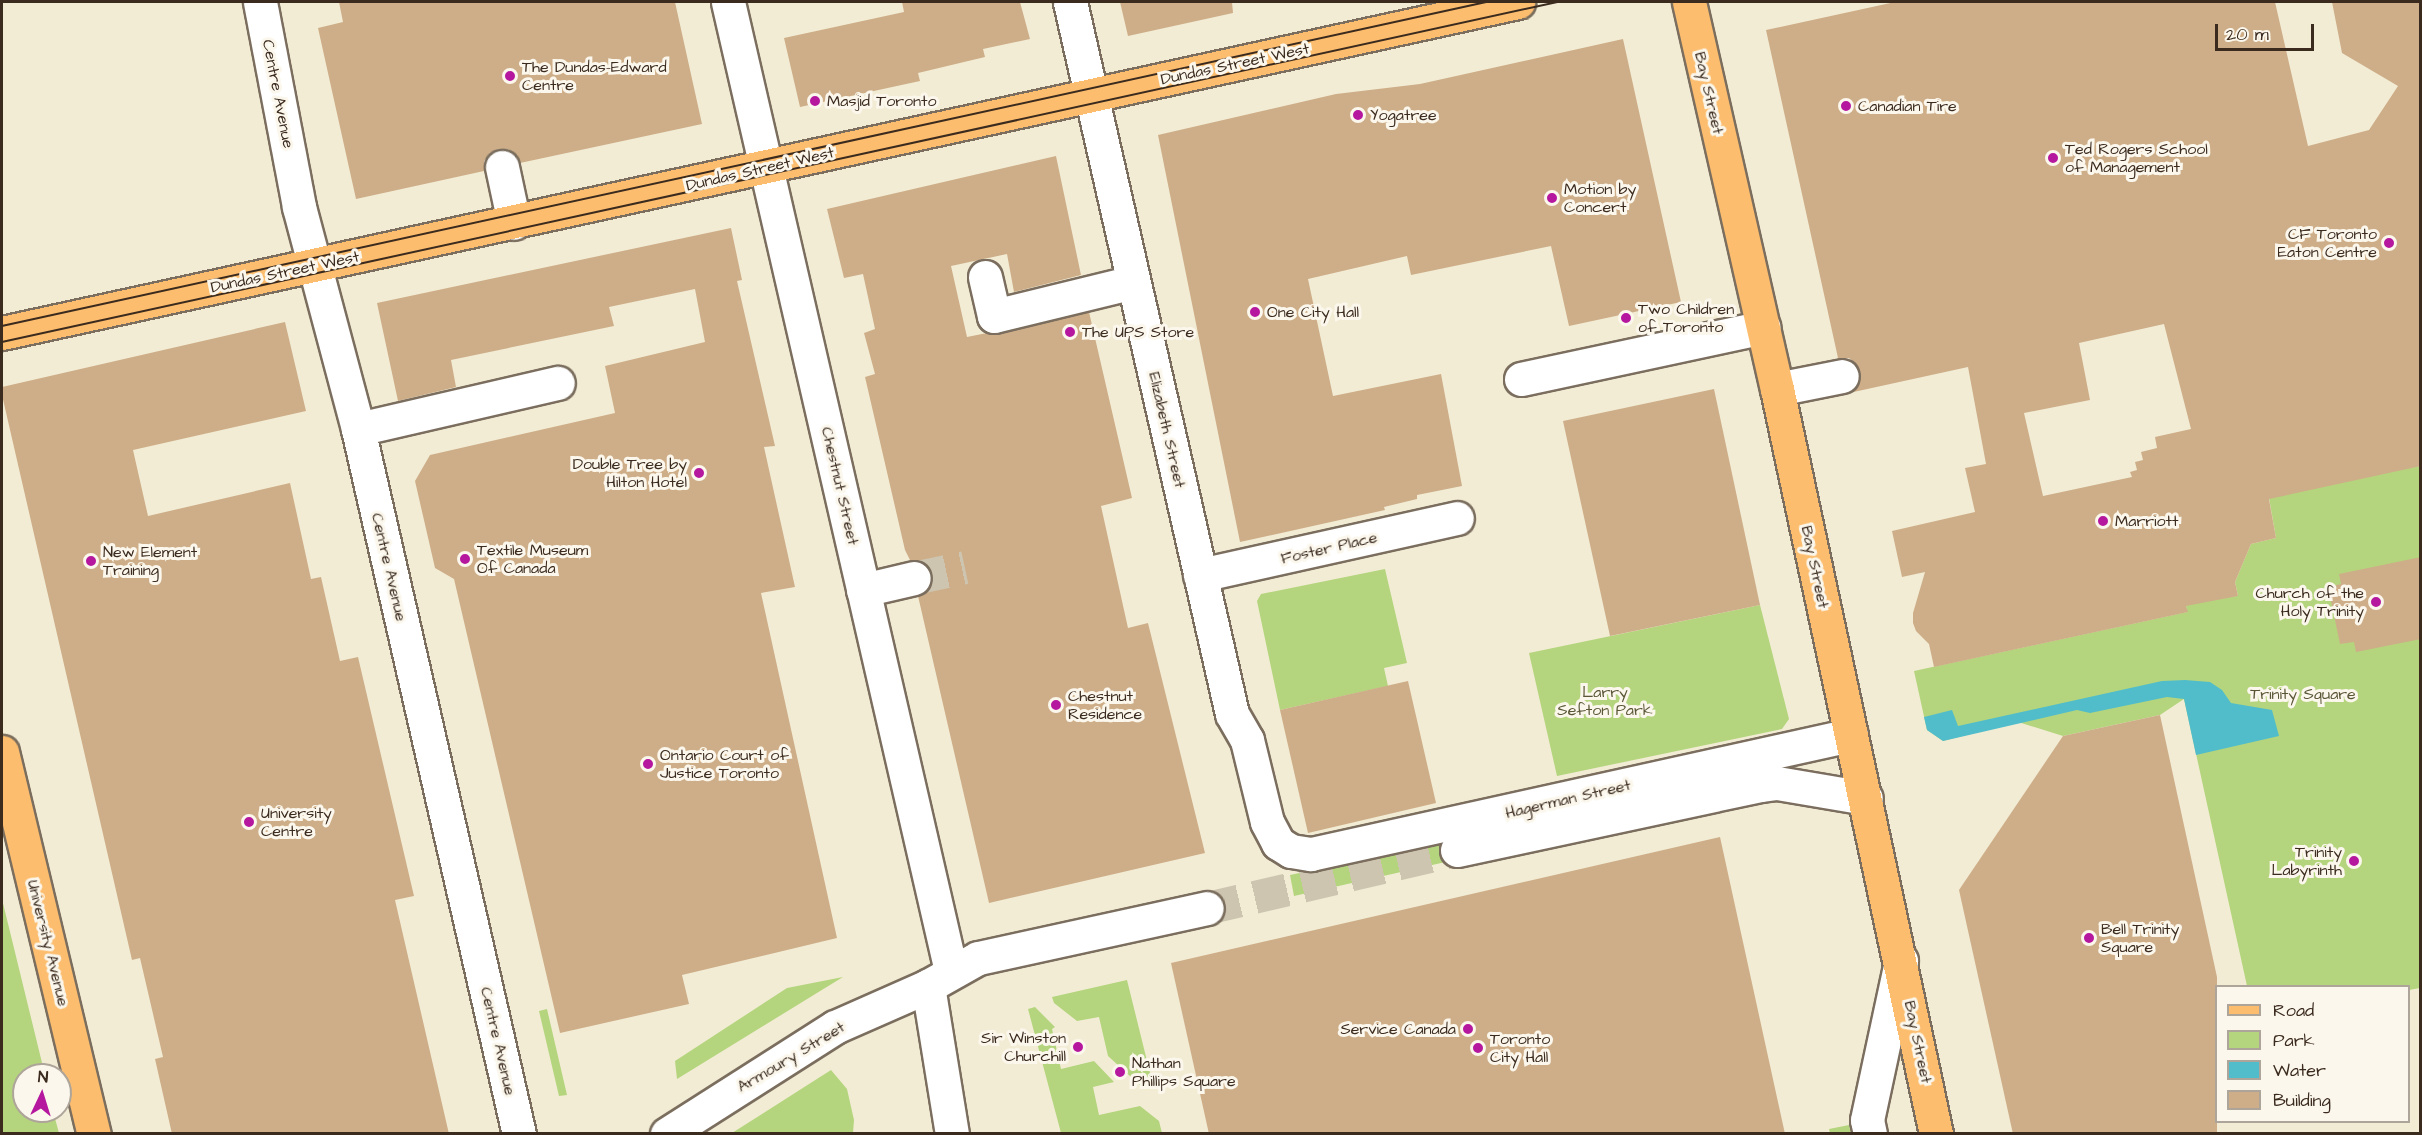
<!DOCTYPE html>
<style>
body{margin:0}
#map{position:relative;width:2422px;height:1135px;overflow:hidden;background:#f2ecd5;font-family:"Architects Daughter",sans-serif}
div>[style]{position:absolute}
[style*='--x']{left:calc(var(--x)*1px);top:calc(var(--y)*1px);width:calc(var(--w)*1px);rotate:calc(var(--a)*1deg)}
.green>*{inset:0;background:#b4d57d}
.water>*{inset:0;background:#51bdcb}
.building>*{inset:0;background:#ceae88}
.minor-tunnel>*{height:33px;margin-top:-16.5px;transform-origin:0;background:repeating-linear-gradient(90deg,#cdc5b0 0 33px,transparent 0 49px)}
.roads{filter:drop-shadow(2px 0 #7b6e5e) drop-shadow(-2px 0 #7b6e5e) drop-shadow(0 2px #7b6e5e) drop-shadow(0 -2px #7b6e5e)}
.minor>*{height:33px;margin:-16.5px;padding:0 16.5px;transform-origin:16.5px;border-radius:16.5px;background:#fff}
.major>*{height:33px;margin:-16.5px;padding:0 16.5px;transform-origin:16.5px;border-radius:16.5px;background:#fcbd6e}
.tram>*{height:1.5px;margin:-0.75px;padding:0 0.75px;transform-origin:0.75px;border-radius:0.75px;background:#3b2a1e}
.dots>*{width:16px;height:16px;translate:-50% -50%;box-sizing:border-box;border:3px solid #fbf7ec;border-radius:50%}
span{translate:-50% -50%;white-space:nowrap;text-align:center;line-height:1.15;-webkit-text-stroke:6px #fbf7ec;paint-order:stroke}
.street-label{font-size:16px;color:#3b2a1e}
.poi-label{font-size:16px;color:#3b2a1e}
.left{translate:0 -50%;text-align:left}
.right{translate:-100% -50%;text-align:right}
.park-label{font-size:16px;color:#595536}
.frame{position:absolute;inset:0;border:3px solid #3b2a1e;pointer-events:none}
.legend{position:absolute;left:2215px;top:985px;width:195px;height:138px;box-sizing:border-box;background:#fbf7ec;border:2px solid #aea59a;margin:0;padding:8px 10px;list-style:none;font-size:18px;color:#3b2a1e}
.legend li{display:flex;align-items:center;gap:12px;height:30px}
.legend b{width:30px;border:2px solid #aea59a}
.north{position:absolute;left:12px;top:1063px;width:60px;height:60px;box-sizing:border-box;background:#fbf7ec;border:2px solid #aea59a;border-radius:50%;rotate:4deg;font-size:16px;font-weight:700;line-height:24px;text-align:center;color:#3b2a1e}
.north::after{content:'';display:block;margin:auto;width:21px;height:27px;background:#b5179e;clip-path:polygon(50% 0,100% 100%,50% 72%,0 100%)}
.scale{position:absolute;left:2215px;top:24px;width:99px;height:27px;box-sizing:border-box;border:3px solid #3b2a1e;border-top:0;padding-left:8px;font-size:18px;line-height:21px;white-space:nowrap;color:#3b2a1e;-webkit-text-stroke:4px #fbf7ec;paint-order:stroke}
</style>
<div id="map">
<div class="green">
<i style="clip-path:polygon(2420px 466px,2420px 988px,2409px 990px,2408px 986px,2247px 986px,2184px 699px,2160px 715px,2063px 736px,2018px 722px,1943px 741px,1927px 730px,1914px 671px,2187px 612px,2185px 599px,2238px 596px,2235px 582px,2251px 544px,2276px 538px,2268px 492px)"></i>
<i style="clip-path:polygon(1385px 569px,1407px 663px,1384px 668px,1388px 686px,1280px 710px,1257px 601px,1261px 594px)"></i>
<i style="clip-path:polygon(1760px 605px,1789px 719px,1782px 729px,1557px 776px,1529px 653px)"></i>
<i style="clip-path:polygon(1455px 839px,1459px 859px,1294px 896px,1290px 875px)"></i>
<i style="clip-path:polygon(2px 899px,45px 1075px,24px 1075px,24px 1111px,53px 1111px,59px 1133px,2px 1133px)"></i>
<i style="clip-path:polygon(843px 977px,677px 1079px,675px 1061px,787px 988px)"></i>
<i style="clip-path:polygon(1127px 980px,1153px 1085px,1143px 1088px,1108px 1056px,1099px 1017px,1077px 1021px,1054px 1003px,1052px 997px)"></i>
<i style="clip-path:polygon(1035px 1007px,1055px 1027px,1052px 1029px,1061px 1069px,1094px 1061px,1114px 1082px,1093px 1087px,1099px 1115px,1140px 1106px,1159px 1121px,1162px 1133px,1061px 1133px,1028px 1009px)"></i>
<i style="clip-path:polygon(547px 1009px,567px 1095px,559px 1096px,539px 1011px)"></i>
<i style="clip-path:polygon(831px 1070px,847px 1089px,854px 1120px,853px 1133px,732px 1133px)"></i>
<i style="clip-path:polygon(1849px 1125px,1851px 1133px,1830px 1133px,1829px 1129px)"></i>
</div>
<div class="water">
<i style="clip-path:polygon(2185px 680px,2210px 682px,2222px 690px,2231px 703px,2272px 710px,2279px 736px,2196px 755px,2184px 699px,2167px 697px,2090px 713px,2077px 710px,1943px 741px,1927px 730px,1924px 717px,1952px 710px,1958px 726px,2162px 681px)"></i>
</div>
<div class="building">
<i style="clip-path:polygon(339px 2px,675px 2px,702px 124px,520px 163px,516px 155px,508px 149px,498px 149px,489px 154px,484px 161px,484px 171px,356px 199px,318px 28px,343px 22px)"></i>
<i style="clip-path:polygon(902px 2px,1020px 2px,1030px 39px,983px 49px,985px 57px,918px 73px,920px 81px,800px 107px,784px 38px,904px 12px)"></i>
<i style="clip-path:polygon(1120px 2px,1232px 2px,1233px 13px,1128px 36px)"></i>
<i style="clip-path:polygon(evenodd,1895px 2px,2275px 2px,2308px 146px,2369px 130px,2398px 86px,2342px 53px,2332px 2px,2421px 2px,2421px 466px,2269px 499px,2276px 538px,2251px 544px,2235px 582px,2238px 596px,2186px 606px,2188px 612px,1934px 667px,1929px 644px,1916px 631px,1913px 623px,1913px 613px,1925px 572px,1902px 577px,1892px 531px,1975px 512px,1965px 468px,1986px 464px,1968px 367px,1849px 393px,1860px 383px,1860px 372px,1856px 364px,1849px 358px,1838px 358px,1766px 30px,1895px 2px,2164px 324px,2191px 429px,2155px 437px,2157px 448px,2141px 452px,2143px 460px,2135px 462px,2137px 470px,2130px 472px,2132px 477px,2043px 496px,2024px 413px,2090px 400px,2079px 343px,2164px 324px)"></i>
<i style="clip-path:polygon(1623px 39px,1681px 302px,1569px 326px,1551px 246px,1411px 275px,1407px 256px,1308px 279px,1333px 396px,1441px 374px,1462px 486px,1417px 495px,1417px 499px,1384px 507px,1385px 510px,1240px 542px,1158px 135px,1336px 94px,1420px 84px)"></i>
<i style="clip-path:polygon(1056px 156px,1081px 275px,1014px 292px,1007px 254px,951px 266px,967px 337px,987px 333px,998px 334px,1089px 312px,1132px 498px,1101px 506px,1128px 628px,1148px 623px,1205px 853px,989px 903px,918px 596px,926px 592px,932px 584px,932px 573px,927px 565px,920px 560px,910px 560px,905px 550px,865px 377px,875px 374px,864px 333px,875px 329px,863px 274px,844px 278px,827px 209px)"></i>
<i style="clip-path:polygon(731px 228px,742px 280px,737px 281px,775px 446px,764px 447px,795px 587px,761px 593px,837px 938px,682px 975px,689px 1004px,560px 1033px,454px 579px,435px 568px,415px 481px,430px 455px,615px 413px,605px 366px,705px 342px,695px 289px,609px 307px,614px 326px,451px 360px,456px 387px,398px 401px,377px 303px)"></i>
<i style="clip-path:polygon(285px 322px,306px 411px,133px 450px,148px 516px,290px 483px,311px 579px,321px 577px,340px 661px,358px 657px,414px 896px,395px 900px,449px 1134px,172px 1134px,155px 1059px,163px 1057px,140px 958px,132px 960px,2px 395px,2px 387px)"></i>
<i style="clip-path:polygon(1714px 389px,1760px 605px,1610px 636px,1563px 421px)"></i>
<i style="clip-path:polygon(2421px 557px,2421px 639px,2356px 652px,2354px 642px,2340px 644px,2328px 587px,2341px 584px,2339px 574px)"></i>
<i style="clip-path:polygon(1408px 681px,1436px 803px,1308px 833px,1280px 710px)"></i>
<i style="clip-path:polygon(2160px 715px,2217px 977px,2217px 1134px,2013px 1134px,1959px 890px,2063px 736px)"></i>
<i style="clip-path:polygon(1720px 837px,1785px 1134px,1209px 1134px,1171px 963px)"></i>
</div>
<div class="minor-tunnel">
<i style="--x:914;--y:578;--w:52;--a:-12.2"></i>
<i style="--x:1207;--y:908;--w:257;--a:-13.1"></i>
</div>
<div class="roads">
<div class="minor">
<i style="--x:260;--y:2;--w:209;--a:79.2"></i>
<i style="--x:299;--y:207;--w:230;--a:75.1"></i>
<i style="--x:358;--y:429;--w:723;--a:77.14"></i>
<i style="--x:728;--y:2;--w:994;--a:77.04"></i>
<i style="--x:1070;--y:2;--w:730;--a:77.18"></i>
<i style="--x:1232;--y:714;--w:30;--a:60"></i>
<i style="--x:1247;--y:740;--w:84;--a:76.3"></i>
<i style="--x:1267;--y:822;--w:24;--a:62"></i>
<i style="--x:1278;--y:843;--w:15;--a:32"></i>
<i style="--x:1291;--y:851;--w:20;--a:9"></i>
<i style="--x:1311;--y:854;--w:553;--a:-12.43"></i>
<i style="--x:502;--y:167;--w:57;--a:77.9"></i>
<i style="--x:985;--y:277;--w:40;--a:77"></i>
<i style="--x:994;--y:316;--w:143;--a:-13.7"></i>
<i style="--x:1521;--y:379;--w:248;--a:-12.1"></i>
<i style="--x:1777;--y:389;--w:66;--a:-11.3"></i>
<i style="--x:358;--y:429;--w:205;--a:-13"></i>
<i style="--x:1200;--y:575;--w:263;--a:-12.5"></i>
<i style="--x:863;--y:590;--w:52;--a:-13.2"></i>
<i style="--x:1457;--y:850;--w:310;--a:-12.1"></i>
<i style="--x:1760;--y:785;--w:17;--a:-7"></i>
<i style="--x:1777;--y:783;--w:90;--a:9.6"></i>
<i style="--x:928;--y:986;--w:150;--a:80.8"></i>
<i style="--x:667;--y:1134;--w:199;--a:-32.5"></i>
<i style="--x:835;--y:1027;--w:102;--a:-23.8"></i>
<i style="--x:928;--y:986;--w:57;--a:-29.2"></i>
<i style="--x:978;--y:958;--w:234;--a:-12.3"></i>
<i style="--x:1870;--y:1134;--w:14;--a:-102"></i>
<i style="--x:1867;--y:1120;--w:163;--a:-77.9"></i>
</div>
<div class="major">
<i style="--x:1689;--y:2;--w:397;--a:77.2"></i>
<i style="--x:1777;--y:389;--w:762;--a:77.95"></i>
<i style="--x:2;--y:333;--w:1552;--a:-12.32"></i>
<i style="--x:2;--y:752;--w:393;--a:76.5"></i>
</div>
</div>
<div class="tram">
<i style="--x:2;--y:326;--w:1520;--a:-12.31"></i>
<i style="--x:2;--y:342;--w:1593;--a:-12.33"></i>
</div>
<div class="dots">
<i style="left:510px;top:76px;background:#b5179e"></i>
<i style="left:815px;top:101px;background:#b5179e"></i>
<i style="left:1846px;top:106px;background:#b5179e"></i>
<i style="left:1358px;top:115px;background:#b5179e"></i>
<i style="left:2053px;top:158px;background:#b5179e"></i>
<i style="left:1552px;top:198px;background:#b5179e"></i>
<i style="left:2389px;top:243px;background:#b5179e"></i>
<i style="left:1255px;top:312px;background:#b5179e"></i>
<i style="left:1626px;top:318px;background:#b5179e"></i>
<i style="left:1070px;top:332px;background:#b5179e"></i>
<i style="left:699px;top:473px;background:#b5179e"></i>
<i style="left:2103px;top:521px;background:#b5179e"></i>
<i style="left:465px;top:559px;background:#b5179e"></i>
<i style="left:91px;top:561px;background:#b5179e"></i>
<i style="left:2376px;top:602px;background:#b5179e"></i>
<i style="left:1056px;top:705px;background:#b5179e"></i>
<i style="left:648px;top:764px;background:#b5179e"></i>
<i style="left:249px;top:822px;background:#b5179e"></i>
<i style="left:2354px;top:861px;background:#b5179e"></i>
<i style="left:2089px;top:938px;background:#b5179e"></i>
<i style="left:1468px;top:1029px;background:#b5179e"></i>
<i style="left:1078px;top:1047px;background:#b5179e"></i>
<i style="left:1478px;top:1048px;background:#b5179e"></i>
<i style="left:1120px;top:1072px;background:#b5179e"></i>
</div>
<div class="street-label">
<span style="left:1235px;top:64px;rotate:-12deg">Dundas Street West</span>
<span style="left:1709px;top:93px;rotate:77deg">Bay Street</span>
<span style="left:278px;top:94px;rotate:79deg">Centre Avenue</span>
<span style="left:760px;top:169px;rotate:-13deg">Dundas Street West</span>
<span style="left:285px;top:272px;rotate:-12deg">Dundas Street West</span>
<span style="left:1167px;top:430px;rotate:77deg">Elizabeth Street</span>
<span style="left:840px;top:486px;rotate:77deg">Chestnut Street</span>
<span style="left:1329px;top:548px;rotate:-13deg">Foster Place</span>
<span style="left:389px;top:567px;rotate:77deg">Centre Avenue</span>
<span style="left:1815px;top:567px;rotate:78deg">Bay Street</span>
<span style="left:1568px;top:799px;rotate:-13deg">Hagerman Street</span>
<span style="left:48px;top:943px;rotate:76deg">University Avenue</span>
<span style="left:498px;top:1041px;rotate:77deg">Centre Avenue</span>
<span style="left:1918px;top:1042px;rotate:78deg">Bay Street</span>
<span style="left:791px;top:1057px;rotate:-31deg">Armoury Street</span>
</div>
<div class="poi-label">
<span class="left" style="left:522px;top:76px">The Dundas-Edward<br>Centre</span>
<span class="left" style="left:827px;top:101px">Masjid Toronto</span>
<span class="left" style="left:1858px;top:106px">Canadian Tire</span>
<span class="left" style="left:1370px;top:115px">Yogatree</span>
<span class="left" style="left:2065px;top:158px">Ted Rogers School<br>of Management</span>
<span class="left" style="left:1564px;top:198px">Motion by<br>Concert</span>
<span class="right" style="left:2377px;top:243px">CF Toronto<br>Eaton Centre</span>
<span class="left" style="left:1638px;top:318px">Two Children<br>of Toronto</span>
<span class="left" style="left:1267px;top:312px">One City Hall</span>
<span class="left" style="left:1082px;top:332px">The UPS Store</span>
<span class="right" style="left:687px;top:473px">Double Tree by<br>Hilton Hotel</span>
<span class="left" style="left:2115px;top:521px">Marriott</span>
<span class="left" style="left:477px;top:559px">Textile Museum<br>Of Canada</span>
<span class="left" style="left:103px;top:561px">New Element<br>Training</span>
<span class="right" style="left:2364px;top:602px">Church of the<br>Holy Trinity</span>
<span class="left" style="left:1068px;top:705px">Chestnut<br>Residence</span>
<span class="left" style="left:660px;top:764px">Ontario Court of<br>Justice Toronto</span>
<span class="left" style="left:261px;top:822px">University<br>Centre</span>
<span class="right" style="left:2342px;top:861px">Trinity<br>Labyrinth</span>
<span class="left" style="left:2101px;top:938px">Bell Trinity<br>Square</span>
<span class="right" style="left:1456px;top:1029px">Service Canada</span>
<span class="right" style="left:1066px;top:1047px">Sir Winston<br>Churchill</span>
<span class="left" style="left:1490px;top:1048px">Toronto<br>City Hall</span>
<span class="left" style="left:1132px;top:1072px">Nathan<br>Phillips Square</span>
</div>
<div class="park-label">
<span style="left:1605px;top:701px">Larry<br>Sefton Park</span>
<span style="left:2303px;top:694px">Trinity Square</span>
</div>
<div class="frame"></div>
<ul class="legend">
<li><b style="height:8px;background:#fcbd6e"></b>Road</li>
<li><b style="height:16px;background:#b4d57d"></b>Park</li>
<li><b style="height:16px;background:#51bdcb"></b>Water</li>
<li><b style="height:16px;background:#ceae88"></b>Building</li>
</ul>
<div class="north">N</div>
<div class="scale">20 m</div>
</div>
